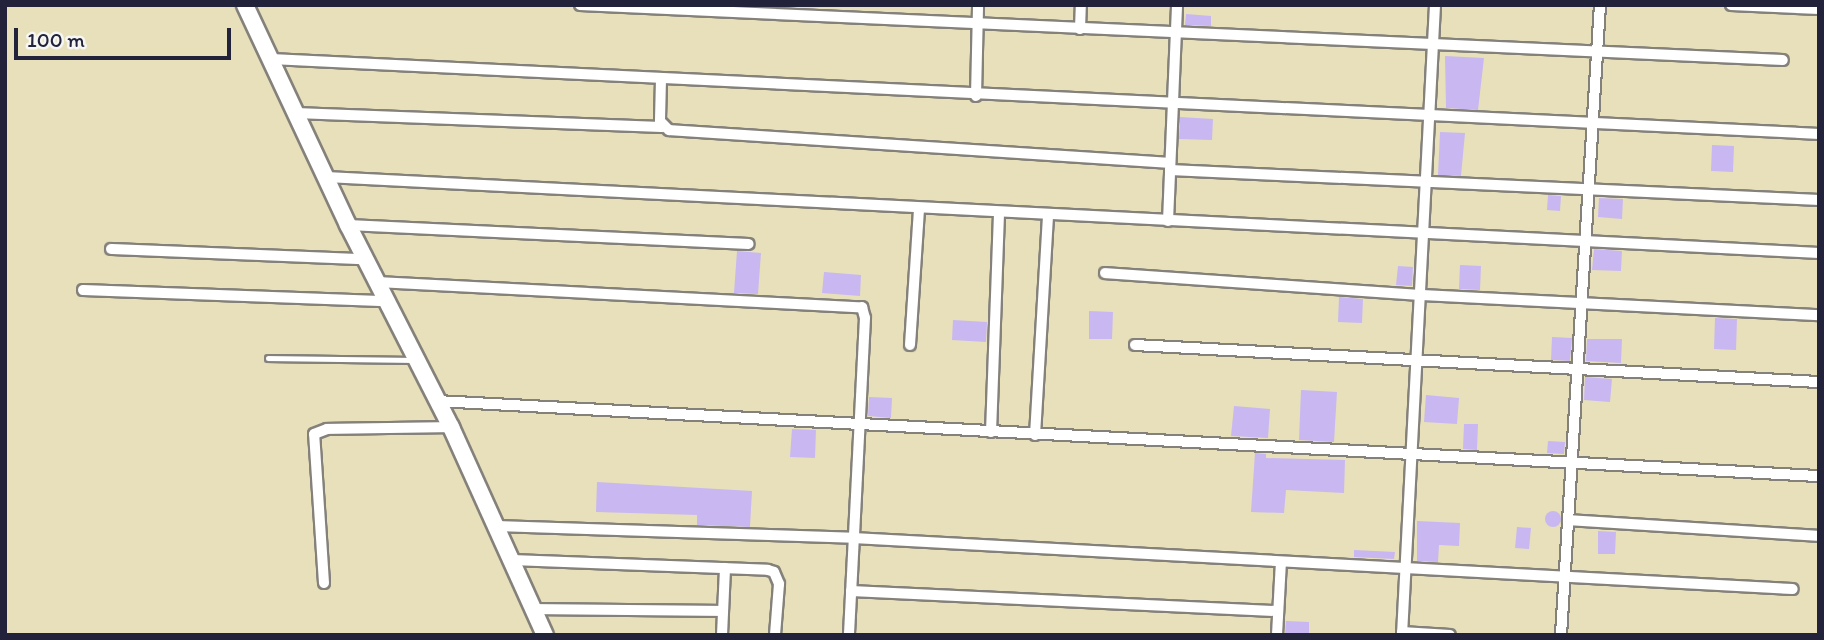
<!DOCTYPE html>
<style>
body{margin:0}
#map{position:relative;width:1824px;height:640px;overflow:hidden;background:#e7e0bb;font-family:Itim,sans-serif}
div>[style]{position:absolute}
[style*='--x']{left:calc(var(--x)*1px);top:calc(var(--y)*1px);width:calc(var(--w)*1px);rotate:calc(var(--a)*1deg)}
.building>*{inset:0;background:#c9b7f1}
.round{border-radius:50%}
.roads{filter:drop-shadow(2px 0 #84817b) drop-shadow(-2px 0 #84817b) drop-shadow(0 2px #84817b) drop-shadow(0 -2px #84817b)}
.lane>*{height:5px;margin:-2.5px;padding:0 2.5px;transform-origin:2.5px;border-radius:2.5px;background:#fff}
.street>*{height:10px;margin:-5px;padding:0 5px;transform-origin:5px;border-radius:5px;background:#fff}
.secondary>*{height:16px;margin:-8px;padding:0 8px;transform-origin:8px;border-radius:8px;background:#fff}
span{translate:-50% -50%;white-space:nowrap;text-align:center;line-height:1.15;-webkit-text-stroke:5px #f6f6f2;paint-order:stroke}
.frame{position:absolute;inset:0;border:7px solid #22223b;pointer-events:none}
.scale{position:absolute;left:14px;top:28px;width:217px;height:32px;box-sizing:border-box;border:4px solid #22223b;border-top:0;padding-left:9px;font-size:21px;line-height:24px;white-space:nowrap;color:#22223b;-webkit-text-stroke:5px #f6f6f2;paint-order:stroke}
</style>
<div id="map">
<div class="building">
<i style="clip-path:polygon(1186px 14px,1211px 16px,1211px 26px,1185px 25px)"></i>
<i style="clip-path:polygon(1445px 56px,1484px 58px,1478px 110px,1446px 108px)"></i>
<i style="clip-path:polygon(1180px 117px,1213px 119px,1212px 140px,1179px 139px)"></i>
<i style="clip-path:polygon(1440px 132px,1465px 133px,1461px 176px,1438px 175px)"></i>
<i style="clip-path:polygon(1712px 145px,1734px 146px,1733px 172px,1711px 171px)"></i>
<i style="clip-path:polygon(1548px 195px,1561px 196px,1560px 211px,1547px 210px)"></i>
<i style="clip-path:polygon(1599px 198px,1623px 199px,1622px 219px,1598px 217px)"></i>
<i style="clip-path:polygon(1594px 249px,1622px 251px,1621px 271px,1592px 270px)"></i>
<i style="clip-path:polygon(737px 251px,761px 253px,758px 294px,734px 293px)"></i>
<i style="clip-path:polygon(1460px 265px,1481px 266px,1480px 290px,1459px 289px)"></i>
<i style="clip-path:polygon(1398px 266px,1413px 267px,1412px 286px,1396px 285px)"></i>
<i style="clip-path:polygon(824px 272px,861px 275px,860px 296px,822px 293px)"></i>
<i style="clip-path:polygon(1339px 297px,1363px 299px,1362px 323px,1338px 322px)"></i>
<i style="clip-path:polygon(1089px 311px,1113px 312px,1112px 339px,1089px 339px)"></i>
<i style="clip-path:polygon(1715px 318px,1737px 319px,1736px 350px,1714px 349px)"></i>
<i style="clip-path:polygon(953px 320px,987px 322px,986px 342px,952px 340px)"></i>
<i style="clip-path:polygon(1552px 337px,1572px 338px,1570px 361px,1551px 360px)"></i>
<i style="clip-path:polygon(1587px 339px,1622px 339px,1621px 363px,1586px 361px)"></i>
<i style="clip-path:polygon(1585px 377px,1612px 379px,1610px 402px,1584px 400px)"></i>
<i style="clip-path:polygon(1301px 390px,1337px 392px,1334px 442px,1299px 440px)"></i>
<i style="clip-path:polygon(1426px 395px,1459px 398px,1457px 424px,1424px 422px)"></i>
<i style="clip-path:polygon(869px 397px,892px 398px,891px 418px,868px 416px)"></i>
<i style="clip-path:polygon(1234px 406px,1270px 409px,1268px 438px,1231px 436px)"></i>
<i style="clip-path:polygon(1464px 424px,1478px 424px,1477px 450px,1463px 449px)"></i>
<i style="clip-path:polygon(792px 429px,816px 430px,815px 458px,790px 457px)"></i>
<i style="clip-path:polygon(1548px 441px,1565px 442px,1564px 454px,1547px 453px)"></i>
<i style="clip-path:polygon(1255px 453px,1266px 454px,1266px 458px,1345px 460px,1344px 493px,1286px 490px,1284px 513px,1251px 512px)"></i>
<i style="clip-path:polygon(597px 482px,752px 491px,750px 527px,697px 525px,697px 515px,596px 512px)"></i>
<i class="round" style="left:1545px;top:511px;width:16px;height:16px"></i>
<i style="clip-path:polygon(1417px 521px,1460px 523px,1459px 546px,1439px 545px,1438px 562px,1417px 561px)"></i>
<i style="clip-path:polygon(1517px 527px,1531px 528px,1529px 549px,1515px 548px)"></i>
<i style="clip-path:polygon(1598px 531px,1616px 532px,1615px 554px,1598px 554px)"></i>
<i style="clip-path:polygon(1354px 550px,1395px 552px,1394px 559px,1354px 557px)"></i>
<i style="clip-path:polygon(1286px 621px,1309px 622px,1309px 635px,1285px 635px)"></i>
</div>
<div class="roads">
<div class="lane">
<i style="--x:268;--y:358;--w:145;--a:0.8"></i>
</div>
<div class="street">
<i style="--x:580;--y:5;--w:1204;--a:2.62"></i>
<i style="--x:1731;--y:5;--w:88;--a:2.6"></i>
<i style="--x:1080;--y:29;--w:24;--a:-88"></i>
<i style="--x:271;--y:59;--w:1550;--a:2.77"></i>
<i style="--x:661;--y:79;--w:42;--a:91.4"></i>
<i style="--x:660;--y:121;--w:13;--a:45"></i>
<i style="--x:669;--y:130;--w:502;--a:3.77"></i>
<i style="--x:976;--y:96;--w:91;--a:-88.7"></i>
<i style="--x:294;--y:113;--w:369;--a:2.2"></i>
<i style="--x:1170;--y:170;--w:650;--a:2.65"></i>
<i style="--x:326;--y:177;--w:1495;--a:2.91"></i>
<i style="--x:1168;--y:221;--w:216;--a:-87.6"></i>
<i style="--x:348;--y:225;--w:401;--a:2.7"></i>
<i style="--x:111;--y:249;--w:254;--a:2.3"></i>
<i style="--x:1105;--y:273;--w:318;--a:4"></i>
<i style="--x:1422;--y:295;--w:398;--a:2.9"></i>
<i style="--x:377;--y:282;--w:486;--a:3"></i>
<i style="--x:862;--y:307;--w:11;--a:75"></i>
<i style="--x:865;--y:318;--w:317;--a:92.9"></i>
<i style="--x:83;--y:290;--w:304;--a:2.1"></i>
<i style="--x:910;--y:345;--w:137;--a:-86.2"></i>
<i style="--x:1135;--y:345;--w:685;--a:3.1"></i>
<i style="--x:437;--y:401;--w:1384;--a:3.11"></i>
<i style="--x:991;--y:432;--w:220;--a:-87.9"></i>
<i style="--x:1035;--y:435;--w:220;--a:-86.6"></i>
<i style="--x:1568;--y:520;--w:252;--a:3.6"></i>
<i style="--x:496;--y:526;--w:357;--a:1.9"></i>
<i style="--x:853;--y:538;--w:941;--a:3.11"></i>
<i style="--x:512;--y:560;--w:256;--a:2.2"></i>
<i style="--x:768;--y:570;--w:6;--a:18"></i>
<i style="--x:774;--y:572;--w:13;--a:67"></i>
<i style="--x:779;--y:584;--w:51;--a:94.5"></i>
<i style="--x:324;--y:583;--w:149;--a:-93.8"></i>
<i style="--x:314;--y:434;--w:14;--a:-21"></i>
<i style="--x:327;--y:429;--w:124;--a:-0.9"></i>
<i style="--x:851;--y:591;--w:427;--a:2.7"></i>
<i style="--x:533;--y:609;--w:190;--a:0.6"></i>
<i style="--x:1402;--y:632;--w:48;--a:3.6"></i>
<i style="--x:722;--y:635;--w:67;--a:-87.4"></i>
<i style="--x:1277;--y:635;--w:73;--a:-86.9"></i>
<i style="--x:1402;--y:635;--w:631;--a:-87"></i>
<i style="--x:1561;--y:635;--w:631;--a:-86.46"></i>
</div>
<div class="secondary">
<i style="--x:245;--y:5;--w:243;--a:64.9"></i>
<i style="--x:348;--y:225;--w:227;--a:63"></i>
<i style="--x:451;--y:427;--w:228;--a:65.7"></i>
</div>
</div>
<div class="frame"></div>
<div class="scale">100 m</div>
</div>
